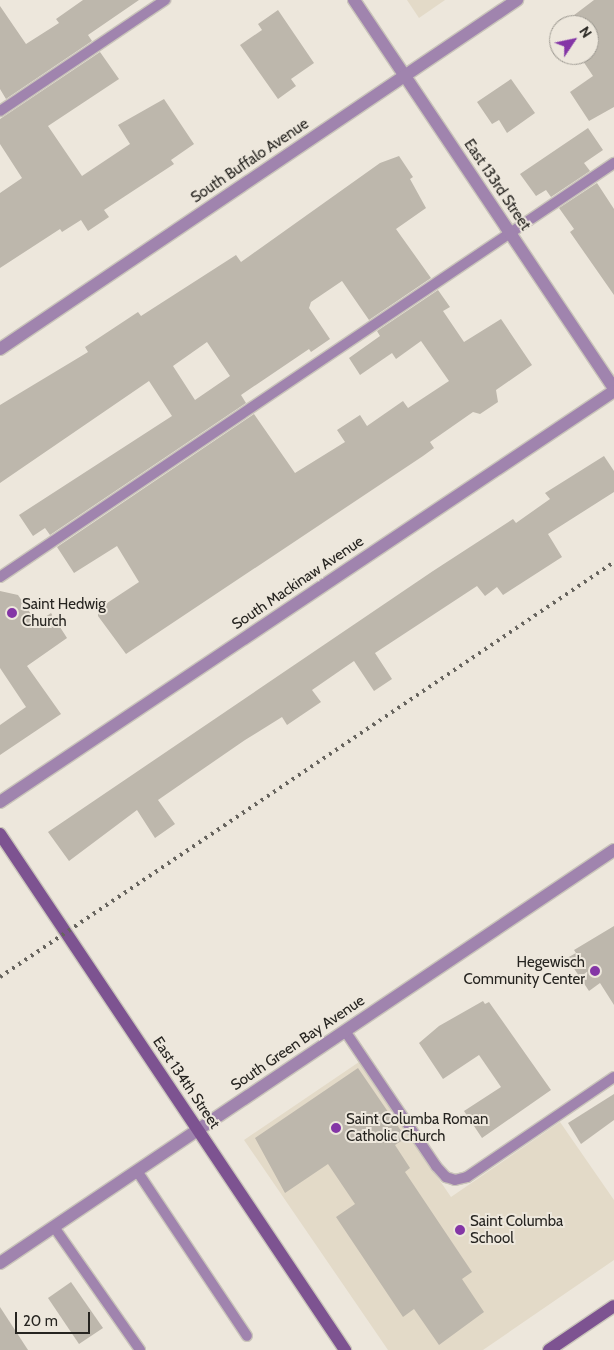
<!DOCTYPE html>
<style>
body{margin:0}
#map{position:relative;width:614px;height:1350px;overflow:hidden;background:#ede7dc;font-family:Cabin,sans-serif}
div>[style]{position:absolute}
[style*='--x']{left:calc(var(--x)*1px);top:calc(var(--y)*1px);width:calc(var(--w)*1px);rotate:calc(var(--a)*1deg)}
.built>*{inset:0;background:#e3dac8}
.building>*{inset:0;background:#bdb7ac}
.roads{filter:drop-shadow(1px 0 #c9c4ba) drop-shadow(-1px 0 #c9c4ba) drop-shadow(0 1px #c9c4ba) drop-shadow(0 -1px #c9c4ba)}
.lane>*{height:10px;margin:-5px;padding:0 5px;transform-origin:5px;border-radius:5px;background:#a084ae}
.street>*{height:12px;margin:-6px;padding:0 6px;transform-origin:6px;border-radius:6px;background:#a084ae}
.secondary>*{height:12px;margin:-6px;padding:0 6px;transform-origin:6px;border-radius:6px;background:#7d5391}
.rail>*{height:4px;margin-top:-2px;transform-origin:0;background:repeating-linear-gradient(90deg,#67645e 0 2.5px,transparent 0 7.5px)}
.dots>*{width:14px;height:14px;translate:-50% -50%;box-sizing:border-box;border:2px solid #ede7dc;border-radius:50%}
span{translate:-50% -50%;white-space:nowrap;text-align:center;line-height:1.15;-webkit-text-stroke:4px #ede7dc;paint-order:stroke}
.street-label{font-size:15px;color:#262420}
.poi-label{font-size:15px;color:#262420}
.left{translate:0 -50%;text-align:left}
.right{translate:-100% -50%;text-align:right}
.north{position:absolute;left:549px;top:15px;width:50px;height:50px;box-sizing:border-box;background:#ede7dc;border:1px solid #9d9991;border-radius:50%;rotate:56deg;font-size:14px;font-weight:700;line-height:20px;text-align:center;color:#262420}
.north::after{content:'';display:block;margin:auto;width:18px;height:22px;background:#8436a6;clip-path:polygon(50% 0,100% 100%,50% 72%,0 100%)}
.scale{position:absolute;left:15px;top:1312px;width:75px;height:22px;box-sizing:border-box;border:2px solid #262420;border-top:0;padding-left:6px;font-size:15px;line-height:18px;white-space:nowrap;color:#262420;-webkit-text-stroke:4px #ede7dc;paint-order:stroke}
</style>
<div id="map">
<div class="built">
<i style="clip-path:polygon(407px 0,445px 0,419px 18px)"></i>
<i style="clip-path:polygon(359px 1062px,451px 1197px,560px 1122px,614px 1200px,614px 1260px,483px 1350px,388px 1350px,244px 1140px)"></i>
</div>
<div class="building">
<i style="clip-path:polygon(83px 0,139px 0,88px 35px,92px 41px,6px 99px,0 89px,0 6px,26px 44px,59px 23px,56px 19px)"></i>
<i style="clip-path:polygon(594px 0,614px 0,614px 107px,589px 121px,570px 92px,593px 76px,579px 55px,589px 55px,589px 25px,561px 25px)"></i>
<i style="clip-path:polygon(278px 10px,314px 63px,291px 79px,296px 86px,278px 99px,240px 45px,262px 30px,258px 24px)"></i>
<i style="clip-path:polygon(100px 52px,119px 79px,48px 126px,82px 176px,130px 144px,118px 125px,164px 99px,194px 144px,171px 160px,174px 164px,104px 210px,109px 217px,88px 231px,81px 220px,62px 232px,60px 229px,0 268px,0 193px,22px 178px,0 144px,0 119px)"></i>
<i style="clip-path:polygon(511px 79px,535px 113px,507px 133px,499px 120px,492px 124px,477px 102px)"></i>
<i style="clip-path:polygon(588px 128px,603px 150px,584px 163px,590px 171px,551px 197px,546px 190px,536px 196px,520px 174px)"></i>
<i style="clip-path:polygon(evenodd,399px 156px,413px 177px,410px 179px,426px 208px,396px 229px,431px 278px,369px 320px,342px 281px,311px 302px,309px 308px,330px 339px,311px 352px,309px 349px,241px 395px,246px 403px,50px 535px,45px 528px,33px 536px,19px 515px,172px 416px,149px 381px,0 483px,0 405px,88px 352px,85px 347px,138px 312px,141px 316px,236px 255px,241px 262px,380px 163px,399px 156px,207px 342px,230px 376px,195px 400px,173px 366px,207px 342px)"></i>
<i style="clip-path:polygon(597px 183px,614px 209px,614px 295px,570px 232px,574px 229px,559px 208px)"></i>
<i style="clip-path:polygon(438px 290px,450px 307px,443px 311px,464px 342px,501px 319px,532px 365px,496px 390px,498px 402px,480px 414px,473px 412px,430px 442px,434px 448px,423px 456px,126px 654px,98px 616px,98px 609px,139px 582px,117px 546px,74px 573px,57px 547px,254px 414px,295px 473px,345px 442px,337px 430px,360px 415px,367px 426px,403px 401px,408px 408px,449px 381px,421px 341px,396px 359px,392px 353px,360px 375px,349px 358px,380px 336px,377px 331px)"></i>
<i style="clip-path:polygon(604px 456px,614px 471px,614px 492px,548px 534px,562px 557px,503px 595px,497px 587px,485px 596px,477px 586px,375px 653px,392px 679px,374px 691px,354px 661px,312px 690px,321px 702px,287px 725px,282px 717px,245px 740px,158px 800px,175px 824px,155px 838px,137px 810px,69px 861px,48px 832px,433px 571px,513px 519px,516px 523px,550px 499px,545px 493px)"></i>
<i style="clip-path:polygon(0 591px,18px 595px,37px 623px,51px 613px,67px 638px,27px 666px,61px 714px,0 755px,0 725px,26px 707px,0 668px)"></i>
<i style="clip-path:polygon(614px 926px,614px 1005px,600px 983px,589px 991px,567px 958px,576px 953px,574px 950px)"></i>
<i style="clip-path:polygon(483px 1001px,485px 1004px,489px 1002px,551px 1090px,482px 1138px,464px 1111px,501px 1087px,479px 1055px,443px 1079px,419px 1043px,439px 1026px)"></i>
<i style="clip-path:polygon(358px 1068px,406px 1138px,395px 1145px,410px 1168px,405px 1172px,472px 1272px,462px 1279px,484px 1312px,439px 1345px,414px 1309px,403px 1317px,336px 1217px,355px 1204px,328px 1164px,285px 1193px,255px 1138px)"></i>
<i style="clip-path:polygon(614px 1094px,614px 1120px,581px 1144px,568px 1123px)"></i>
<i style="clip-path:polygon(71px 1282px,103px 1328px,79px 1344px,48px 1298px)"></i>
<i style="clip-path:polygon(0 1307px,28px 1350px,0 1350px)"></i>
</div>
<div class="roads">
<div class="lane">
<i style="--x:0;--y:111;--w:199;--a:-33.9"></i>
<i style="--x:0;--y:577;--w:741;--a:-33.99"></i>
<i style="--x:345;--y:1031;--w:163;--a:56"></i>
<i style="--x:436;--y:1166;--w:15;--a:48"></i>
<i style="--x:446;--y:1177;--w:9;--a:18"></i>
<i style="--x:455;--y:1180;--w:12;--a:-14"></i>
<i style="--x:467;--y:1177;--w:178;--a:-34.2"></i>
<i style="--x:137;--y:1171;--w:198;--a:56.3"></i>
<i style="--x:54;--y:1227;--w:150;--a:55"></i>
</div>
<div class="street">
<i style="--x:354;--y:0;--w:468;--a:56.2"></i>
<i style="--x:0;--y:349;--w:624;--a:-34.02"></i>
<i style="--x:0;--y:802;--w:739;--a:-33.8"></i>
<i style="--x:0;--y:1263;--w:740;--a:-33.93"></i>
</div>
<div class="secondary">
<i style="--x:0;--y:834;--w:621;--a:56.23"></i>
<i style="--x:549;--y:1350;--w:78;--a:-34.1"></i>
</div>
</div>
<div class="rail">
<i style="--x:0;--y:977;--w:741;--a:-34.05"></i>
</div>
<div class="dots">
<i style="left:12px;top:613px;background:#8436a6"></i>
<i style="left:595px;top:971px;background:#8436a6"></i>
<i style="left:336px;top:1128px;background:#8436a6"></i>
<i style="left:460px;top:1230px;background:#8436a6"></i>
</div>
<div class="street-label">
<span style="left:250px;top:161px;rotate:-34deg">South Buffalo Avenue</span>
<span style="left:497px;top:185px;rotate:56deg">East 133rd Street</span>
<span style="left:298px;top:583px;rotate:-34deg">South Mackinaw Avenue</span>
<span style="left:298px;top:1043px;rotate:-34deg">South Green Bay Avenue</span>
<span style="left:186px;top:1083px;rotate:56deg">East 134th Street</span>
</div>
<div class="poi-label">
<span class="left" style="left:22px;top:613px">Saint Hedwig<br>Church</span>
<span class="right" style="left:585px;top:971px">Hegewisch<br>Community Center</span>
<span class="left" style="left:346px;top:1128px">Saint Columba Roman<br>Catholic Church</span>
<span class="left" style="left:470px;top:1230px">Saint Columba<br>School</span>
</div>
<div class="north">N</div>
<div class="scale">20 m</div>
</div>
